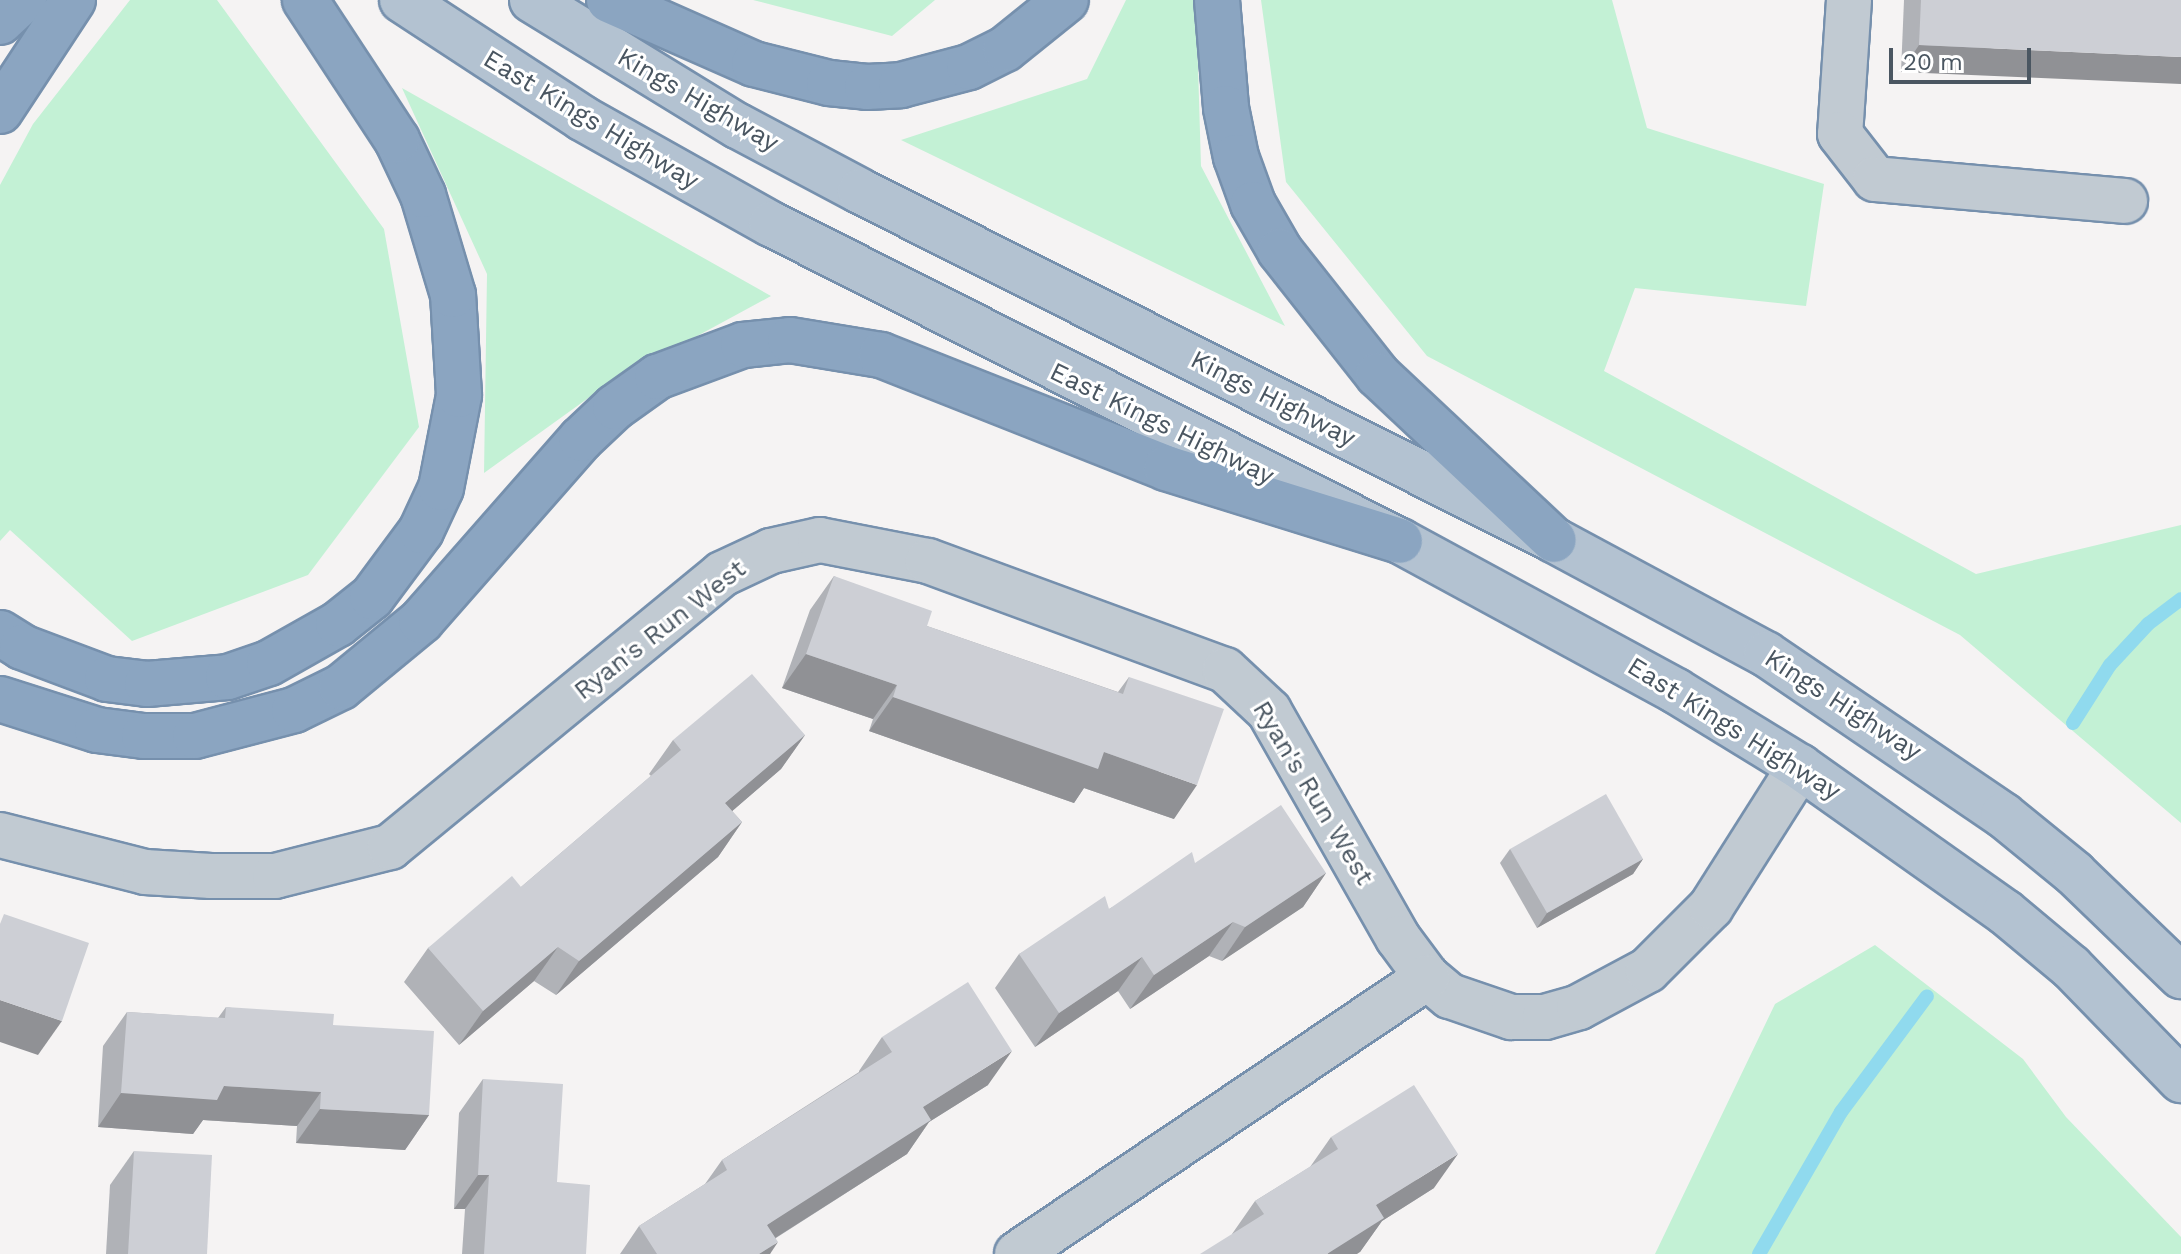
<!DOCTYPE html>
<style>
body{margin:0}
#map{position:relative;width:2181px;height:1254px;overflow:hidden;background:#f5f3f3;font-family:"Work Sans",sans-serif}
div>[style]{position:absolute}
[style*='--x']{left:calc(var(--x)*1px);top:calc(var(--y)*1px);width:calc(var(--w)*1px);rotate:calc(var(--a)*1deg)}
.green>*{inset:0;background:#c3f1d5}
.stream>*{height:14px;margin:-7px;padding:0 7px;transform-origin:7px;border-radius:7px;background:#90daee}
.roads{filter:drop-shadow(2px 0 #7690ad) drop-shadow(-2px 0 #7690ad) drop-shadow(0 2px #7690ad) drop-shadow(0 -2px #7690ad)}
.minor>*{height:44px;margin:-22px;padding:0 22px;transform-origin:22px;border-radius:22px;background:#c1cad2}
.major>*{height:44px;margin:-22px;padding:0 22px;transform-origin:22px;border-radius:22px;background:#b3c2d1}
.highway>*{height:44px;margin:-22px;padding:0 22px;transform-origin:22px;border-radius:22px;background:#8ba5c1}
.wall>*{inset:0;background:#b0b2b7}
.shaded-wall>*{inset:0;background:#909195}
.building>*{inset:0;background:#cdcfd5}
span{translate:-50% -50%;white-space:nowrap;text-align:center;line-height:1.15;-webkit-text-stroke:6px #fff;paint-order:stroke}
.street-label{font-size:26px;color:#4a5661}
.scale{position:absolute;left:1889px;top:48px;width:142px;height:36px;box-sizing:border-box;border:4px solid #4a5661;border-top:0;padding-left:10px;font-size:24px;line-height:28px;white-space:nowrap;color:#4a5661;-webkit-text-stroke:6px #fff;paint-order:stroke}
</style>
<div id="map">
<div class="green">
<i style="clip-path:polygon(130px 0,217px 0,384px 229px,419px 427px,308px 575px,132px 641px,10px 530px,0 541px,0 185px,33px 124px)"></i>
<i style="clip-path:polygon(753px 0,935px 0,892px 36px)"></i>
<i style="clip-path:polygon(1126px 0,1196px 0,1201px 166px,1285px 326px,901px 140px,1087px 79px)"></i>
<i style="clip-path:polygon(1261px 0,1612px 0,1647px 128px,1824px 184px,1806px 306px,1635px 288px,1604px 371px,1976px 574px,2181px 525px,2181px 823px,1960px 635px,1427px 356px,1286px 182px)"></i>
<i style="clip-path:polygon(402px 88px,771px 296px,605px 386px,484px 473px,487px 274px)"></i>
<i style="clip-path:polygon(1875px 945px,2023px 1059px,2066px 1117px,2181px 1237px,2181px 1254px,1655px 1254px,1775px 1004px)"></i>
</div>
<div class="stream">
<i style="--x:2073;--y:723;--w:69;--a:-57.5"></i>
<i style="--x:2110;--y:665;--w:56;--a:-47.2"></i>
<i style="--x:2148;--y:624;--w:41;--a:-37.1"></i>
<i style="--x:1759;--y:1254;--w:164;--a:-60"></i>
<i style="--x:1841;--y:1112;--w:144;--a:-53.4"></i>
</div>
<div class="roads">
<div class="minor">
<i style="--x:1849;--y:0;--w:134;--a:93.8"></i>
<i style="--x:1840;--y:134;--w:57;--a:52.1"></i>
<i style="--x:1875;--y:179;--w:251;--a:5"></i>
<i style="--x:0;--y:835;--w:150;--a:14.3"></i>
<i style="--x:145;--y:872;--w:66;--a:3.5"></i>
<i style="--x:211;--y:876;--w:64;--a:0"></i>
<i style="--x:275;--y:876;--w:119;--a:-14.2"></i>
<i style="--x:390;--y:847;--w:430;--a:-39.4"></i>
<i style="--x:722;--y:574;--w:54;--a:-25.1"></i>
<i style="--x:771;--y:551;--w:50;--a:-12.7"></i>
<i style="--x:820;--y:540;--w:110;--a:11"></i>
<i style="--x:928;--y:561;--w:316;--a:20.2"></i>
<i style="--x:1225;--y:670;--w:60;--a:43"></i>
<i style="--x:1269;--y:711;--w:261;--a:60.4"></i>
<i style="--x:1398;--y:938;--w:49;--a:53.4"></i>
<i style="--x:1427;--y:977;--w:30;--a:40"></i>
<i style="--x:1450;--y:996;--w:65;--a:19"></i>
<i style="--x:1511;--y:1017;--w:34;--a:0"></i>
<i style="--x:1545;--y:1017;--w:35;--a:-16"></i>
<i style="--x:1579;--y:1007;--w:78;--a:-28.2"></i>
<i style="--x:1648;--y:970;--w:89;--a:-45"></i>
<i style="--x:1711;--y:907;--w:166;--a:-57.6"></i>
<i style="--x:1017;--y:1254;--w:495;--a:-34"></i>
</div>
<div class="major">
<i style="--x:402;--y:0;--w:215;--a:33.2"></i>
<i style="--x:582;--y:118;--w:217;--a:29.3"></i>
<i style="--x:771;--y:224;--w:704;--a:26.75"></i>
<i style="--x:1400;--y:541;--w:314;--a:28.5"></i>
<i style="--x:1676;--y:691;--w:145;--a:31.5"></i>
<i style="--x:1800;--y:767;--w:251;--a:35.3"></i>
<i style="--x:2005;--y:912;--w:86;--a:39.8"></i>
<i style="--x:2071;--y:967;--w:158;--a:45.8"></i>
<i style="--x:532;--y:0;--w:241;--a:31.5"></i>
<i style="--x:738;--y:126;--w:138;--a:28"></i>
<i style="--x:860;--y:191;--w:777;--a:26.7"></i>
<i style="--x:1554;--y:540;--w:241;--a:28.3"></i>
<i style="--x:1766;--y:654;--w:287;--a:34.2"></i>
<i style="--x:2003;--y:815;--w:92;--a:39.2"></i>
<i style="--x:2074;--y:873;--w:149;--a:43.9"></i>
</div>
<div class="highway">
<i style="--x:609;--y:0;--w:158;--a:23.8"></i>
<i style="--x:754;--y:64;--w:77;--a:14.2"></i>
<i style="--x:829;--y:83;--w:38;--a:6"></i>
<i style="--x:867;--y:87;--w:34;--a:-3"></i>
<i style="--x:901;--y:85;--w:70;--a:-14.8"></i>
<i style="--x:969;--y:67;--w:40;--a:-26.6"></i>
<i style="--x:1005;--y:49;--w:78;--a:-38.8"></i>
<i style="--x:1217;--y:0;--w:108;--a:85.2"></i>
<i style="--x:1226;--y:108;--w:50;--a:78.5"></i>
<i style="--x:1236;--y:157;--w:50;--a:70.1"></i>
<i style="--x:1253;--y:204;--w:54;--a:60.1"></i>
<i style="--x:1280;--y:251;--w:158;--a:51.7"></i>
<i style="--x:1378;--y:375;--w:241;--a:43.2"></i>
<i style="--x:0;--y:22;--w:33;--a:-43"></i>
<i style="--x:0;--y:111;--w:133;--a:-56.7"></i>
<i style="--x:0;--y:633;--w:26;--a:32"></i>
<i style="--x:22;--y:647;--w:91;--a:20.6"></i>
<i style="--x:107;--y:679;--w:40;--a:7.1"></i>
<i style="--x:147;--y:684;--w:81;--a:-4.9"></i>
<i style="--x:228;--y:677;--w:43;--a:-18.9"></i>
<i style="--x:269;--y:663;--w:79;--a:-29.5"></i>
<i style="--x:338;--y:624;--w:43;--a:-38.5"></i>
<i style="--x:372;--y:597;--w:82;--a:-53.4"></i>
<i style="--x:421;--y:531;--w:47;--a:-65.1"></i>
<i style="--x:441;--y:488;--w:95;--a:-79"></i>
<i style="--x:459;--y:395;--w:100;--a:-93.4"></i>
<i style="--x:453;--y:295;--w:104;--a:-106.7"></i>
<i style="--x:423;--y:195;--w:61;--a:-115.3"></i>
<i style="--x:397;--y:140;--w:168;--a:-123.3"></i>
<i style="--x:0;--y:699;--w:102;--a:17.7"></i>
<i style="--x:97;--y:730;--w:47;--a:7.3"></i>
<i style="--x:144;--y:736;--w:51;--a:0"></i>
<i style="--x:195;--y:736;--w:102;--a:-14.7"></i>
<i style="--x:294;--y:710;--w:52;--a:-26.1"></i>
<i style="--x:341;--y:687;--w:104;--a:-39.5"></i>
<i style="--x:421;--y:621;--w:242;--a:-48.7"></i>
<i style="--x:581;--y:439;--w:47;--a:-43.3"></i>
<i style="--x:615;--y:407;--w:52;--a:-35.5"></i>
<i style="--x:657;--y:377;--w:92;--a:-20.4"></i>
<i style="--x:743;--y:345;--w:47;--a:-6.1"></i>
<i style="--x:790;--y:340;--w:92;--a:9.4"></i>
<i style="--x:881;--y:355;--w:307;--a:21.6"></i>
<i style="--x:1166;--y:468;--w:245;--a:17.3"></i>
</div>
</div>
<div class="wall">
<i style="clip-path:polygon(1904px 0,2181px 0,1901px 72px)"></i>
<i style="clip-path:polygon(834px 576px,927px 626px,1118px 692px,1129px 677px,1174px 819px,1084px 788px,1074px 803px,869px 731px,873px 719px,782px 688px,810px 610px)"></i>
<i style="clip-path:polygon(805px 735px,781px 769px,732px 811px,742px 822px,718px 857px,556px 995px,534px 981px,459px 1045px,404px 982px,428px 948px,521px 887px,651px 776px,649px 774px,673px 740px)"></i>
<i style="clip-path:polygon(1510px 849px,1643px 859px,1633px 874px,1537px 928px,1500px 863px)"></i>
<i style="clip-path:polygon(1195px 863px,1326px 873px,1303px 907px,1222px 961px,1209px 956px,1130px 1009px,1118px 991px,1035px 1047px,995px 988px,1019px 954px,1109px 909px)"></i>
<i style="clip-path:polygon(226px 1007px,333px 1025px,429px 1115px,405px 1150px,296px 1143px,297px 1126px,203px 1120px,193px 1134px,98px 1127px,103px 1046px,127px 1012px,218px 1018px)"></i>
<i style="clip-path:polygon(882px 1037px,988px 1085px,929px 1122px,907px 1154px,776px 1238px,770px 1254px,620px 1254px,639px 1226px,705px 1184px,722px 1160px,859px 1072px,859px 1071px)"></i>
<i style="clip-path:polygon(483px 1079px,557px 1182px,586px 1254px,462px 1254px,465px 1209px,454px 1209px,459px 1113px)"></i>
<i style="clip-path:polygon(1331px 1137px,1434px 1188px,1382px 1221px,1360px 1252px,1232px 1234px,1255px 1201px,1310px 1167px)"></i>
<i style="clip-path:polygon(134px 1151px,207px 1254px,106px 1254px,110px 1185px)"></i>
</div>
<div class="shaded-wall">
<i style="clip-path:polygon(1919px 45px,2181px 57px,2181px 84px,1901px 72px)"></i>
<i style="clip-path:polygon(806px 654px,897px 685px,873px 719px,782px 688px)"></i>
<i style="clip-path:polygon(893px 697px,1104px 752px,1197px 785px,1174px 819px,1084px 788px,1074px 803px,869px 731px)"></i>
<i style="clip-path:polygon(805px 735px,781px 769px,701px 838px,725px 803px)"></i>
<i style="clip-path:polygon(742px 822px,718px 857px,556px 995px,579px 961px)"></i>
<i style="clip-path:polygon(1643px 859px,1633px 874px,1537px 928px,1547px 913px)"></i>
<i style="clip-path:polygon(1326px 873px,1303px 907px,1222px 961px,1245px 927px)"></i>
<i style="clip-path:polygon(1233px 922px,1209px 956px,1130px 1009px,1154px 975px)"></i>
<i style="clip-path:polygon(558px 947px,534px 981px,459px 1045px,483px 1011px)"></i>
<i style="clip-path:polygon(1142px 957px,1118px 991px,1035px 1047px,1059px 1013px)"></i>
<i style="clip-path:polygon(0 1000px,62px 1021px,38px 1055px,0 1042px)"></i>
<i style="clip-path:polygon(1012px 1051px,988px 1085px,929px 1122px,907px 1154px,750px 1254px,767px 1225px,923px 1107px)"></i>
<i style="clip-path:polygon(224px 1086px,321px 1092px,297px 1126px,203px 1120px,193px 1134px,98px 1127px,121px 1093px)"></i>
<i style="clip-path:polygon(320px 1109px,429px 1115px,405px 1150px,296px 1143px)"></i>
<i style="clip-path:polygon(1458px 1154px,1434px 1188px,1382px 1221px,1360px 1252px,1357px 1254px,1327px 1254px,1376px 1205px)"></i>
<i style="clip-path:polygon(478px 1175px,489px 1175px,465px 1209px,454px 1209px)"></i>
<i style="clip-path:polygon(778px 1242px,770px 1254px,759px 1254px)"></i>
</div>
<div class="building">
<i style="clip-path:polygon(1921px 0,2181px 0,2181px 57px,1919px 45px)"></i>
<i style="clip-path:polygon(834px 576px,932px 611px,927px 626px,1123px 694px,1129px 677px,1224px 709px,1197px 785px,1104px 752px,1098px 769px,893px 697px,897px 685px,806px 654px)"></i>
<i style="clip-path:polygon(752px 674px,805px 735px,725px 803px,742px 822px,579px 961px,558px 947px,483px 1011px,428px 948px,512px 876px,521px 887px,681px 750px,673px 740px)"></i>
<i style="clip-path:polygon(1606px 794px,1643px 859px,1547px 913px,1510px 849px)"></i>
<i style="clip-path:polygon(1281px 805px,1326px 873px,1245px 927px,1233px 922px,1154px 975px,1142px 957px,1059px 1013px,1019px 954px,1105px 896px,1109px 909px,1192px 852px,1195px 863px)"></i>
<i style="clip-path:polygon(4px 914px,89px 943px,62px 1021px,0 1000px,0 924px)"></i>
<i style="clip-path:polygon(968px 982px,1012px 1051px,923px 1107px,931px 1120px,767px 1225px,778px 1242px,759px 1254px,657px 1254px,639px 1226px,727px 1170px,722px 1160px,892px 1052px,882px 1037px)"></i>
<i style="clip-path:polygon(226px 1007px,334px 1014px,333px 1025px,434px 1031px,429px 1115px,320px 1109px,321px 1092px,224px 1086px,217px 1100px,121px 1093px,127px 1012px,225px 1018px)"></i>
<i style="clip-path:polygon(483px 1079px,563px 1084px,557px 1182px,590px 1185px,586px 1254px,484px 1254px,489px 1175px,478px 1175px)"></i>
<i style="clip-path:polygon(1414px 1085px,1458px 1154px,1376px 1205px,1384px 1218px,1327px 1254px,1200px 1254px,1264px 1214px,1255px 1201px,1338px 1149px,1331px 1137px)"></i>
<i style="clip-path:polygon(134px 1151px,212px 1155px,207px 1254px,128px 1254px)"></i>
</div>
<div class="street-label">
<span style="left:698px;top:100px;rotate:30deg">Kings Highway</span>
<span style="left:591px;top:120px;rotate:31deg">East Kings Highway</span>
<span style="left:1273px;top:399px;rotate:27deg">Kings Highway</span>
<span style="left:1162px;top:424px;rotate:26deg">East Kings Highway</span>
<span style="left:660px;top:630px;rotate:-38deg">Ryan's Run West</span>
<span style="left:1843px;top:705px;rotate:33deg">Kings Highway</span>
<span style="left:1734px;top:729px;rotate:32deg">East Kings Highway</span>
<span style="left:1313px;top:793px;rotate:59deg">Ryan's Run West</span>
</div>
<div class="scale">20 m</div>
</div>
